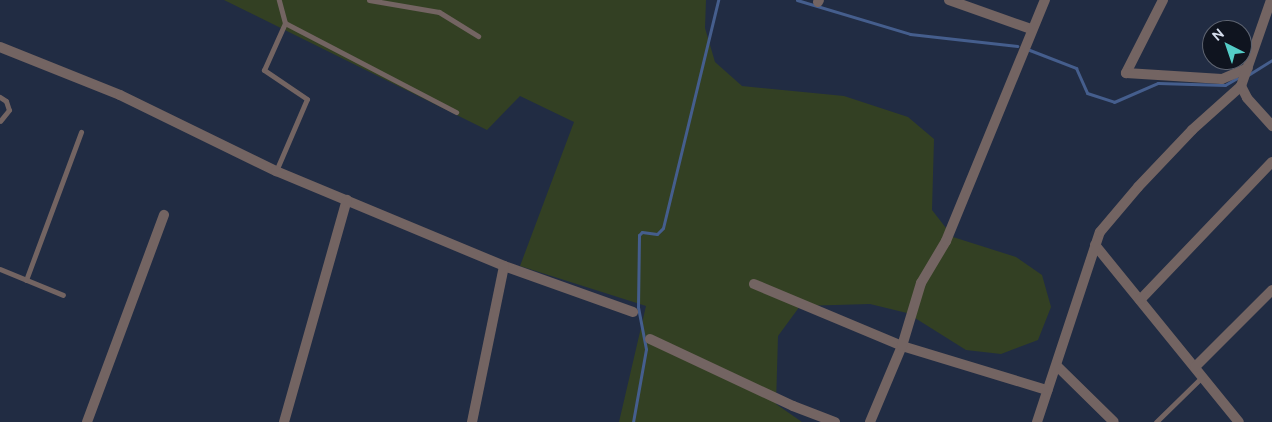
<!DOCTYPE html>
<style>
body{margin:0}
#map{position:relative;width:1272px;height:422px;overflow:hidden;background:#212c43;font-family:Ubuntu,sans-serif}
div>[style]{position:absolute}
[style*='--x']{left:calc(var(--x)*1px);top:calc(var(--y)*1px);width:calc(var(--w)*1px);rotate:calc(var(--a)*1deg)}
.green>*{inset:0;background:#334023}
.stream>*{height:3px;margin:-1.5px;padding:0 1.5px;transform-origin:1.5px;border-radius:1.5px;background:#455e8d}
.lane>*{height:5px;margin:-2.5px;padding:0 2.5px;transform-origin:2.5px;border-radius:2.5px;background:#736462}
.street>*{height:10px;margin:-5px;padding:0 5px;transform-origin:5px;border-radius:5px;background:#736462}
span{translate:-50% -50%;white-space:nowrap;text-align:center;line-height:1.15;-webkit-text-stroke:5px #0f141f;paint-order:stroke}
.north{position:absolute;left:1202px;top:20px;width:50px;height:50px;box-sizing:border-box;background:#0f141f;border:1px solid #5e6471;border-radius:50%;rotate:319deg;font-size:14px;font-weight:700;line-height:20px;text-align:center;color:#d4dceb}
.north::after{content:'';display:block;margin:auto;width:18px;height:22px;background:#54cdc8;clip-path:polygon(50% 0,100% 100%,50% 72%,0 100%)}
</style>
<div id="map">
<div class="green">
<i style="clip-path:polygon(224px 0,706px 0,705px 28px,715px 62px,742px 86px,844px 96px,908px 117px,934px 139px,932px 210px,953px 237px,1016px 257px,1042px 275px,1051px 307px,1038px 340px,1001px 354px,966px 350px,907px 313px,870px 304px,800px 306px,778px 336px,776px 404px,802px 422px,619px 422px,646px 306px,520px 266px,574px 122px,520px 96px,487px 130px)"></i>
</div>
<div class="stream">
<i style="--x:797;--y:0;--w:118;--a:16.7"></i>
<i style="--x:910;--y:34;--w:108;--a:6.4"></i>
<i style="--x:1027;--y:49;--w:53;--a:21.2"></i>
<i style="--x:1076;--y:68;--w:27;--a:66"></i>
<i style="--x:1087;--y:93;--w:28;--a:18"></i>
<i style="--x:1114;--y:102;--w:48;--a:-23.4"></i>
<i style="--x:1158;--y:83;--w:67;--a:1.7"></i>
<i style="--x:1225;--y:85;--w:14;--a:-30"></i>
<i style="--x:1248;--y:75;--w:28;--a:-32"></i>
<i style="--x:633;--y:422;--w:74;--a:-79.9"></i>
<i style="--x:646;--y:349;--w:43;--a:-100.8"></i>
<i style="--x:638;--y:307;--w:72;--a:-89.2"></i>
<i style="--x:639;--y:235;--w:4;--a:-45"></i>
<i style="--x:642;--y:232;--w:15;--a:8"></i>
<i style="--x:657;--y:234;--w:8;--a:-45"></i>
<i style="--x:663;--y:228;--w:235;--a:-76.4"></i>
</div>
<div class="lane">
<i style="--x:369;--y:0;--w:71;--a:9.7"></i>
<i style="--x:439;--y:12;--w:46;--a:31.6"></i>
<i style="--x:285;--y:23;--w:193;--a:27.5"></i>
<i style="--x:0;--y:97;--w:7;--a:34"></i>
<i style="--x:6;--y:101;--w:9;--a:72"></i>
<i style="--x:9;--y:110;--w:14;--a:129"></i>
<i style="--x:276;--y:171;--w:78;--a:-66.7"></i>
<i style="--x:307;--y:99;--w:52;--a:-146"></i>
<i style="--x:264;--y:70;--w:51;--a:-65.9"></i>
<i style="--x:285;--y:23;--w:24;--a:-105"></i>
<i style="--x:0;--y:269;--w:68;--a:22.4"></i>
<i style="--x:26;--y:280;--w:158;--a:-69.6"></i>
<i style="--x:1156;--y:422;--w:64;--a:-44.4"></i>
</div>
<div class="street">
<i style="--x:949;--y:0;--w:87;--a:19.5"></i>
<i style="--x:1163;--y:0;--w:82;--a:116.9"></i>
<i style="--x:1126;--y:73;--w:96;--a:3.6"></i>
<i style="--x:1222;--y:79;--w:28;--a:-23"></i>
<i style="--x:1271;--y:0;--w:91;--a:109.2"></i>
<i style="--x:1241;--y:86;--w:13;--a:63"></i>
<i style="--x:1247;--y:98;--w:38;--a:48"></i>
<i style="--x:818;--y:2;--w:2;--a:-63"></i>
<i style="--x:0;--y:47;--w:129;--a:21.8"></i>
<i style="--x:120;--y:95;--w:174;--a:26"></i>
<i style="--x:276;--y:171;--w:247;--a:22.6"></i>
<i style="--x:504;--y:266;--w:137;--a:19.6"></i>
<i style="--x:1095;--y:245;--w:228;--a:50.9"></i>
<i style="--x:754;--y:284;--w:160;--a:22.7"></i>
<i style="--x:902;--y:346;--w:152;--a:16.9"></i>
<i style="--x:1140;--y:300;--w:191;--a:-46.3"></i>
<i style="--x:650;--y:339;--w:158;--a:25.1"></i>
<i style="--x:793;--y:406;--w:45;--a:20.9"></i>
<i style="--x:1058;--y:367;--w:78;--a:44.5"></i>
<i style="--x:1195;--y:367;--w:109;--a:-45"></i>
<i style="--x:87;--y:422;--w:221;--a:-69.6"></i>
<i style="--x:284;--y:422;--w:231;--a:-74.2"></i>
<i style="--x:472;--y:422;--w:159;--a:-78.4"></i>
<i style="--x:870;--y:422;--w:82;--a:-67.2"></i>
<i style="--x:902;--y:346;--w:66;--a:-73.2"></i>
<i style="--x:921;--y:283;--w:49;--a:-59.2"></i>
<i style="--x:946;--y:241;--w:261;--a:-67.7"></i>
<i style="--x:1037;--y:422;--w:200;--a:-71.7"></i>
<i style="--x:1100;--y:232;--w:59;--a:-49.8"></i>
<i style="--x:1138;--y:187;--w:79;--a:-46.5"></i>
<i style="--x:1192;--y:130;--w:66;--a:-41.9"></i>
</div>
<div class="north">N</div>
</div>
